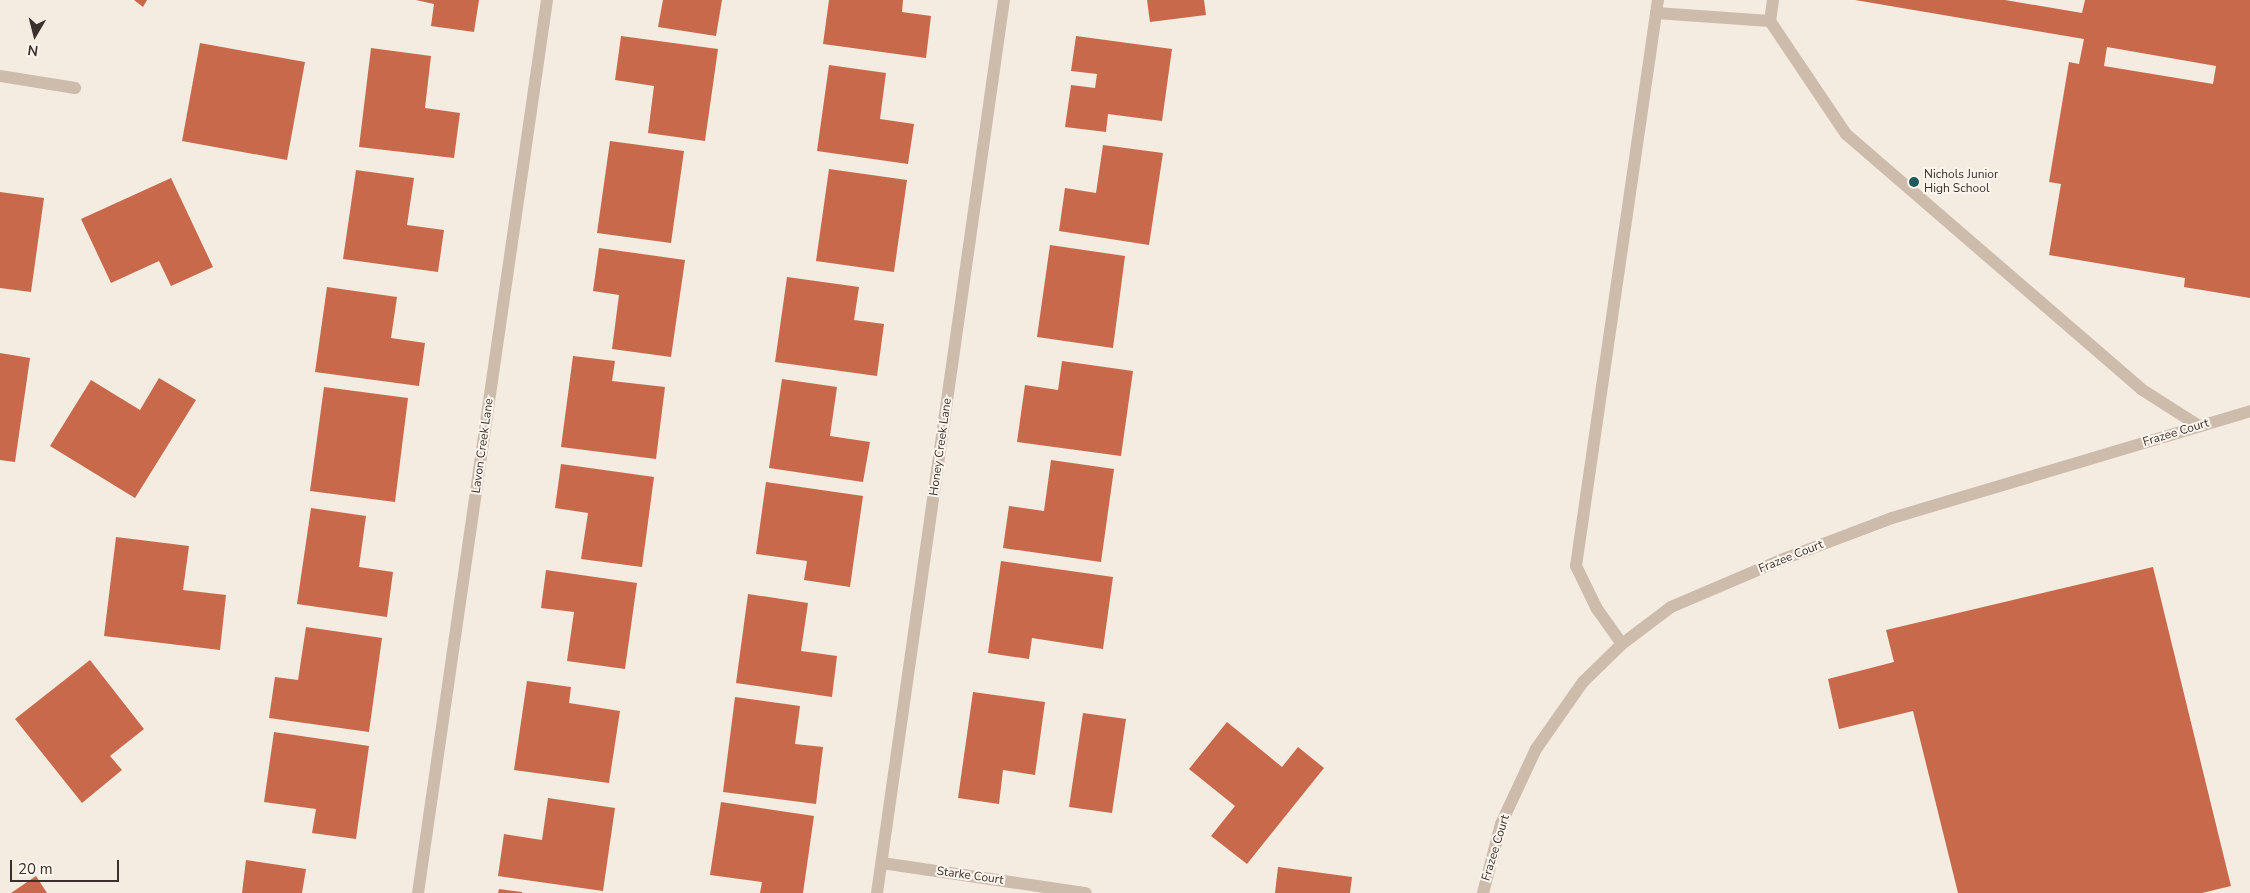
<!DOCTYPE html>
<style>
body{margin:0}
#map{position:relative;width:2250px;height:893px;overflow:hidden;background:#f4ebe1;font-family:"Nunito Sans",sans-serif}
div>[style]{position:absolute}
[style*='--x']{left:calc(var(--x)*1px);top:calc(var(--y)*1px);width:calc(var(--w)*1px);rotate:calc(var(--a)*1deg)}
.building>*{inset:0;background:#c8694b}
.service>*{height:12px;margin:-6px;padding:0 6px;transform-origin:6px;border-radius:6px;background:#cdbbac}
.minor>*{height:12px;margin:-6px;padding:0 6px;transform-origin:6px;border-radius:6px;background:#cdbbac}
.dots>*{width:14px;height:14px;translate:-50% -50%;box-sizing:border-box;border:2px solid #fbf5ee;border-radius:50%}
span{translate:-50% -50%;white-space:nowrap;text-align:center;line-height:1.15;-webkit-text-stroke:4px #fbf5ee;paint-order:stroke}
.poi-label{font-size:12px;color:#3b302b}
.left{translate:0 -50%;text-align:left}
.street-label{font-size:12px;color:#3b302b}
.north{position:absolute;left:10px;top:10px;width:50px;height:50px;-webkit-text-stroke:4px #fbf5ee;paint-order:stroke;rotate:188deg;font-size:14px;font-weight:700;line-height:20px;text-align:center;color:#3b302b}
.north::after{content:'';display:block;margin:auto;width:18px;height:22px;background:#3b302b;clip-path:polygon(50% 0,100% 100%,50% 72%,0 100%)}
.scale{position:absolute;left:10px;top:860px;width:109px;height:22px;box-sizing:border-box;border:2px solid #3b302b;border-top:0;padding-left:6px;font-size:15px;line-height:18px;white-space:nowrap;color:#3b302b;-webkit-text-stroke:4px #fbf5ee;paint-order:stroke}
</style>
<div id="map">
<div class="building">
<i style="clip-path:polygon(134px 0,147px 0,143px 7px)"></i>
<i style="clip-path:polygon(416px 0,479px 0,474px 32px,431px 26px,434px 4px)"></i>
<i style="clip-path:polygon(663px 0,722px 0,716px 36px,658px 27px)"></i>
<i style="clip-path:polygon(829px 0,903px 0,902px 12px,931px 16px,926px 58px,823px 44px)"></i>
<i style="clip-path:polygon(1147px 0,1204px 0,1206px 15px,1150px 22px)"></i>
<i style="clip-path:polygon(evenodd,1855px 0,2005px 0,2082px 13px,2085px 0,2250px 0,2250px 298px,2184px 287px,2185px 278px,2049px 255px,2061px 184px,2049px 182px,2069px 62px,2079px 64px,2084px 39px,1855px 0,2107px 47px,2216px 66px,2213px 84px,2104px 66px,2107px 47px)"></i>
<i style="clip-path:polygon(621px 36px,718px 49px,705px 141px,648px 133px,654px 86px,615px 80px)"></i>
<i style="clip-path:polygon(1076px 36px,1172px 49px,1162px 121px,1108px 114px,1106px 132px,1065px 127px,1071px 85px,1095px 88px,1097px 74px,1071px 71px)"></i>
<i style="clip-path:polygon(200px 43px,305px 62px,287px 160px,182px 141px)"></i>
<i style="clip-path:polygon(371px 48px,431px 56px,425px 108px,460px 113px,454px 158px,359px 147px)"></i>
<i style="clip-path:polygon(829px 65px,886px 73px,880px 119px,914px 124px,908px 164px,817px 151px)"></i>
<i style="clip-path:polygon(610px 141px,684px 151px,671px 243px,597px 233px)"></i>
<i style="clip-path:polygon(1103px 145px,1163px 153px,1149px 245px,1059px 231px,1065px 188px,1096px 193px)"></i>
<i style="clip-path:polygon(829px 169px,907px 180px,894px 272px,816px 261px)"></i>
<i style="clip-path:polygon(356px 170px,414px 178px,407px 225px,444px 230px,438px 272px,343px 259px)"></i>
<i style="clip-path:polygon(171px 178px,213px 267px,171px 286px,159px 261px,111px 283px,81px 219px)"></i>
<i style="clip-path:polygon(0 192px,44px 198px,31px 292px,0 288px)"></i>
<i style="clip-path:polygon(1050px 245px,1125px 256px,1113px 348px,1037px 337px)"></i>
<i style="clip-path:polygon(599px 248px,685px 260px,671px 357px,612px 349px,619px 295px,593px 291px)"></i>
<i style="clip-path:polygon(787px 277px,859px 287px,854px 320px,884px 324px,877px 376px,775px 362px)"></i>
<i style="clip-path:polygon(327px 287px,397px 297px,391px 338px,425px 343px,419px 386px,315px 372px)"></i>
<i style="clip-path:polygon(0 353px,30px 358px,15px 462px,0 460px)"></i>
<i style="clip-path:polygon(573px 356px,615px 361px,612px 381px,665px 387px,656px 459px,561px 447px)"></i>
<i style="clip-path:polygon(1062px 361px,1133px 371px,1121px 456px,1017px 442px,1025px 385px,1058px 390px)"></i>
<i style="clip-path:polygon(159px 378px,196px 400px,135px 498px,50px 446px,91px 380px,140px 410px)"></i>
<i style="clip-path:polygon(782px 379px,837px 387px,830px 436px,870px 442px,863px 482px,769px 468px)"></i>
<i style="clip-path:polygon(324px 387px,408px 398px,395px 502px,310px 491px)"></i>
<i style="clip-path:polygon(1051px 460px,1114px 469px,1101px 562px,1003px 548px,1009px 506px,1044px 511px)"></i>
<i style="clip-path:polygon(561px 464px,654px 477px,642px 567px,581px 559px,588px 513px,555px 508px)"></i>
<i style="clip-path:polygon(766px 482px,863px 496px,850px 587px,804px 580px,807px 561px,756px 554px)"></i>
<i style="clip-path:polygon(311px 508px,366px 516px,359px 567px,393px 572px,387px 617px,297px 604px)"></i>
<i style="clip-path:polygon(116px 537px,189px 546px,183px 590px,226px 595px,220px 650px,104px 636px)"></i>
<i style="clip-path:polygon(1001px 561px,1113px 577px,1103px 649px,1032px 638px,1029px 659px,988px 653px)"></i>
<i style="clip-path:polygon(2153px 567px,2231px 886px,2202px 893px,1958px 893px,1913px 711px,1839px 729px,1828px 679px,1894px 662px,1886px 630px)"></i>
<i style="clip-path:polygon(546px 570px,637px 583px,625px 669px,567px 661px,574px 612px,541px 608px)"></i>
<i style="clip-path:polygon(748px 594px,808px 603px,801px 651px,837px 656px,832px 697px,736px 683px)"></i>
<i style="clip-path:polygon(306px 627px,382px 638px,369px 732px,269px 718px,275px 677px,298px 680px)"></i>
<i style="clip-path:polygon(90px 660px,144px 729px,110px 756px,122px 770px,82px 803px,15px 719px)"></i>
<i style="clip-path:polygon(527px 681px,571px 687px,569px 703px,620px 711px,609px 783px,514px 770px)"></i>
<i style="clip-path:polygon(973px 692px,1045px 702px,1035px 775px,1003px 770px,999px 804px,958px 798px)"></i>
<i style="clip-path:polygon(735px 697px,800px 706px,795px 744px,823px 747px,816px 804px,723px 792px)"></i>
<i style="clip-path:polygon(1083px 713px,1126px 719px,1112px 813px,1069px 807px)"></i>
<i style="clip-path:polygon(1227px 722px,1282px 767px,1298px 747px,1324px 768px,1247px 864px,1211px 836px,1235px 806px,1189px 769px)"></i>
<i style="clip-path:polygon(274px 732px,369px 746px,356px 839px,312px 833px,316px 809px,264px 802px)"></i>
<i style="clip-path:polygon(548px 798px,615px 808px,603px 891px,498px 876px,504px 834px,542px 840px)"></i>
<i style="clip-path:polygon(721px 802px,814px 816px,803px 893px,760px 893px,762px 882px,710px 875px)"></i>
<i style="clip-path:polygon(246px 860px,306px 869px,302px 893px,242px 893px)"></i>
<i style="clip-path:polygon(1278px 867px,1352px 877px,1350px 893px,1275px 893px)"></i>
<i style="clip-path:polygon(36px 876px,47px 893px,11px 893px)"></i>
<i style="clip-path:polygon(499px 889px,522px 892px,522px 893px,498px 893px)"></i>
</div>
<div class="service">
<i style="--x:1773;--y:0;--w:21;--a:98"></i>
<i style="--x:1770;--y:21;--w:136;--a:56.1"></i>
<i style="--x:1846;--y:134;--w:390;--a:40.8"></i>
<i style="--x:2141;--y:389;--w:69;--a:32.5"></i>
<i style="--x:1656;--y:13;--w:114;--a:4"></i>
<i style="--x:1622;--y:644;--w:43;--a:-125.5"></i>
<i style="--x:1597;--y:609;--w:48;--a:-116"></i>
<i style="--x:1576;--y:566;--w:572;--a:-81.76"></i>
</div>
<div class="minor">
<i style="--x:0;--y:76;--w:76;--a:9.1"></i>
<i style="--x:882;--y:863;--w:206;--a:8.4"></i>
<i style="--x:418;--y:893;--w:902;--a:-81.78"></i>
<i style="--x:877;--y:893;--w:902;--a:-81.91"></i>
<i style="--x:1483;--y:893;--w:71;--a:-75.4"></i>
<i style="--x:1501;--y:824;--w:83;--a:-65"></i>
<i style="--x:1536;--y:749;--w:82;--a:-55"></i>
<i style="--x:1583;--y:682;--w:54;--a:-44.3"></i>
<i style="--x:1622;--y:644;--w:61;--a:-37.1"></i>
<i style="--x:1671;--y:607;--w:125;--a:-23.1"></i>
<i style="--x:1786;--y:558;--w:113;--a:-20.7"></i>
<i style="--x:1892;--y:518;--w:374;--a:-16.6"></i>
</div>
<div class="dots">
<i style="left:1914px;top:182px;background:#1f5a5e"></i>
</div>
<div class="poi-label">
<span class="left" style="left:1924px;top:182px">Nichols Junior<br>High School</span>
</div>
<div class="street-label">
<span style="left:2176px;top:433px;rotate:-17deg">Frazee Court</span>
<span style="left:483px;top:446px;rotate:-82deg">Lavon Creek Lane</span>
<span style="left:941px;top:447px;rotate:-82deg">Honey Creek Lane</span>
<span style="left:1791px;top:557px;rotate:-22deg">Frazee Court</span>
<span style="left:1496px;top:848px;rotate:-73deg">Frazee Court</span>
<span style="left:970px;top:876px;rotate:8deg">Starke Court</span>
</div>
<div class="north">N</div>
<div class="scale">20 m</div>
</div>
